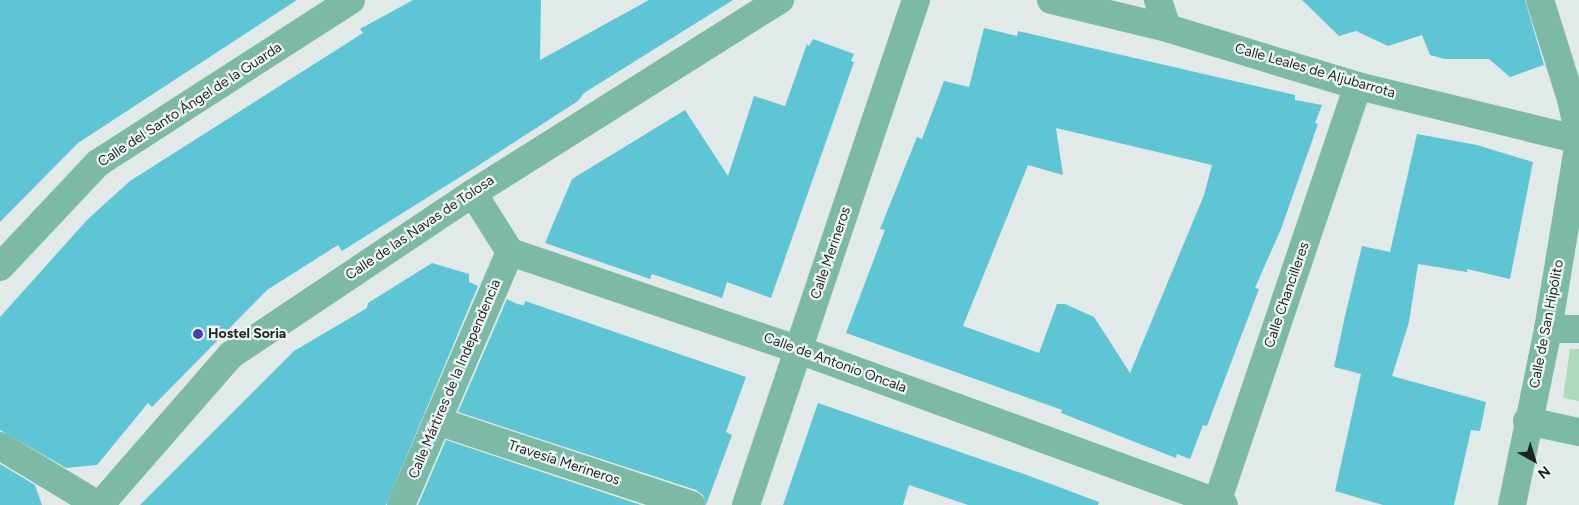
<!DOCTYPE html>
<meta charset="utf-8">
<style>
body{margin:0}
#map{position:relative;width:1579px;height:505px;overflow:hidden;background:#e1eae9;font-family:Figtree,sans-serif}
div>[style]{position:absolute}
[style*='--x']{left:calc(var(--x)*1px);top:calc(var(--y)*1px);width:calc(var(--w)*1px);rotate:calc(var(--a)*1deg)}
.green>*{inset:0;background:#aedabb}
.building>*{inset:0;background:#5ec5d5}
.street>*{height:28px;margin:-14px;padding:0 14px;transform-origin:14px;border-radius:14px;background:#7cbaa6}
.dots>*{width:14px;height:14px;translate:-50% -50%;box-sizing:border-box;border:2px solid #eef7f6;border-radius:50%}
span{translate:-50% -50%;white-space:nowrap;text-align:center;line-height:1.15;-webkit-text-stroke:4.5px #eef7f6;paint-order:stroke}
.street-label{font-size:14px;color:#1f2222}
.poi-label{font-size:14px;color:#1f2222;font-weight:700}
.left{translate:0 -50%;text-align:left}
.north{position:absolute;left:1509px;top:435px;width:50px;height:50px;-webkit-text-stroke:4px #eef7f6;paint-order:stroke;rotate:141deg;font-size:14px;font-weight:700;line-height:20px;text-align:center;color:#1f2222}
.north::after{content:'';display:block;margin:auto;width:18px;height:22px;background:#1f2222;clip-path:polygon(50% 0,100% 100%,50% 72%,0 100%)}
</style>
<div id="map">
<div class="green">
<i style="clip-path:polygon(1570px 349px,1579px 349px,1579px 401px,1563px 398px)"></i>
</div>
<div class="building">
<i style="clip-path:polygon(0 0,297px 0,78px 143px,0 222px)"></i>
<i style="clip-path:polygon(413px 0,541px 0,540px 60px,649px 0,733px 0,584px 93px,578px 101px,476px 167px,342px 251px,338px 245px,267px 290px,152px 407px,148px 403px,97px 465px,66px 468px,0 430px,0 317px,88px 219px,130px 181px,363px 33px,360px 29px)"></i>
<i style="clip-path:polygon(1302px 0,1525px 0,1544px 65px,1510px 77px,1489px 59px,1445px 59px,1430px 55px,1422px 35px,1388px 46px,1356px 31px,1339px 36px)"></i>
<i style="clip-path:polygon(evenodd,984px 28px,1017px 36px,1018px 31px,1295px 95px,1295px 100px,1322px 105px,1315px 123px,1318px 124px,1281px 229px,1255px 288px,1259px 289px,1207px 426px,1203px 425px,1190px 459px,1177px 454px,1176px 458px,1061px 413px,1062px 410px,846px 333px,885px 230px,880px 229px,917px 137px,922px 139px,944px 81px,969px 87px,984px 28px,1056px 128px,1212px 165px,1204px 195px,1130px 373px,1094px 317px,1065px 304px,1057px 304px,1039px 353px,963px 326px,1028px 165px,1063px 175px,1056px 128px)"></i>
<i style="clip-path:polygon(813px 39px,854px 54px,851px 61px,854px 62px,771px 298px,727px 282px,722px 298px,652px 274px,650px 279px,545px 243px,572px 179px,685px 110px,728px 176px,754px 96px,785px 106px,807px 44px,809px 46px)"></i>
<i style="clip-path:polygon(1417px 134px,1477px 145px,1533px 162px,1510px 279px,1467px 269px,1467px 272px,1418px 264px,1409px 322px,1392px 376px,1486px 402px,1480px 431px,1471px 430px,1454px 505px,1383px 505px,1335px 491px,1361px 374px,1334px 367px,1345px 316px,1362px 246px,1390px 252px)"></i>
<i style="clip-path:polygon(432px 263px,469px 274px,469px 282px,478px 286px,386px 505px,140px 505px,294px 351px,367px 308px,368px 303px)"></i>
<i style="clip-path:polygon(507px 299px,517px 304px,524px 305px,525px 301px,746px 377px,726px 432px,732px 435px,706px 505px,703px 495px,696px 490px,458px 412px)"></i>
<i style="clip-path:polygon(818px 403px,1024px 474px,1099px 502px,1098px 505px,968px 505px,909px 485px,903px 505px,783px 505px)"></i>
<i style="clip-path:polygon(446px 440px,641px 505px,418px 505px)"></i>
<i style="clip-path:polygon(0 464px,35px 485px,42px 505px,0 505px)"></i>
</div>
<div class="street">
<i style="--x:1051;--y:0;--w:119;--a:13.6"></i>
<i style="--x:1167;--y:28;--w:200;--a:16.9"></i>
<i style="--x:1358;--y:86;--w:228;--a:13.7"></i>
<i style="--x:1158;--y:0;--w:29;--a:72"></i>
<i style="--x:1540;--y:0;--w:104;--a:72.6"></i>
<i style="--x:1571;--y:99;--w:40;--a:78"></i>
<i style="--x:473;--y:193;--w:70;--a:57.9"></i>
<i style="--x:510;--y:252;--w:305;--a:18.7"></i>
<i style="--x:799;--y:350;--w:452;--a:20"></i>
<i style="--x:0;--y:267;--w:143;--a:-46.7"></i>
<i style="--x:98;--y:163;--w:301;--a:-32.8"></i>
<i style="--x:1548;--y:329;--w:31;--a:0"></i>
<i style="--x:437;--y:421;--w:268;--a:18.3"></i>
<i style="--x:1527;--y:421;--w:53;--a:11.9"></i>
<i style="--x:0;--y:446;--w:114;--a:31"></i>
<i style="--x:100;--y:505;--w:199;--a:-48.9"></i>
<i style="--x:231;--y:355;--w:291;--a:-33.8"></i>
<i style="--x:473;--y:193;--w:363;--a:-32.2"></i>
<i style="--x:401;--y:505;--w:275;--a:-66.7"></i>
<i style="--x:746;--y:505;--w:533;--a:-71.4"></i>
<i style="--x:1216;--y:505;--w:442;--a:-71.3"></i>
<i style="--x:1512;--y:505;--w:180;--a:-78.4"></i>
<i style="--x:1548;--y:329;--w:190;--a:-80.6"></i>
</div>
<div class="dots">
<i style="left:198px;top:334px;background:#4a3eb5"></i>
</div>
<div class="street-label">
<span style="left:1315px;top:71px;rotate:16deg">Calle Leales de Aljubarrota</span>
<span style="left:190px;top:105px;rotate:-33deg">Calle del Santo Ángel de la Guarda</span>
<span style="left:420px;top:228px;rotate:-34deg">Calle de las Navas de Tolosa</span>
<span style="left:831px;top:253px;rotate:-71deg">Calle Merineros</span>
<span style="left:1287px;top:295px;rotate:-71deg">Calle Chancilleres</span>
<span style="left:1547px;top:324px;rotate:-79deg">Calle de San Hipólito</span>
<span style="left:835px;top:363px;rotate:20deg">Calle de Antonio Oncala</span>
<span style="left:455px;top:379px;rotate:-67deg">Calle Mártires de la Independencia</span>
<span style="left:564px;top:463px;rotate:18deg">Travesía Merineros</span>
</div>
<div class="poi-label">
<span class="left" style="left:208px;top:334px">Hostel Soria</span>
</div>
<div class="north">N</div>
</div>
